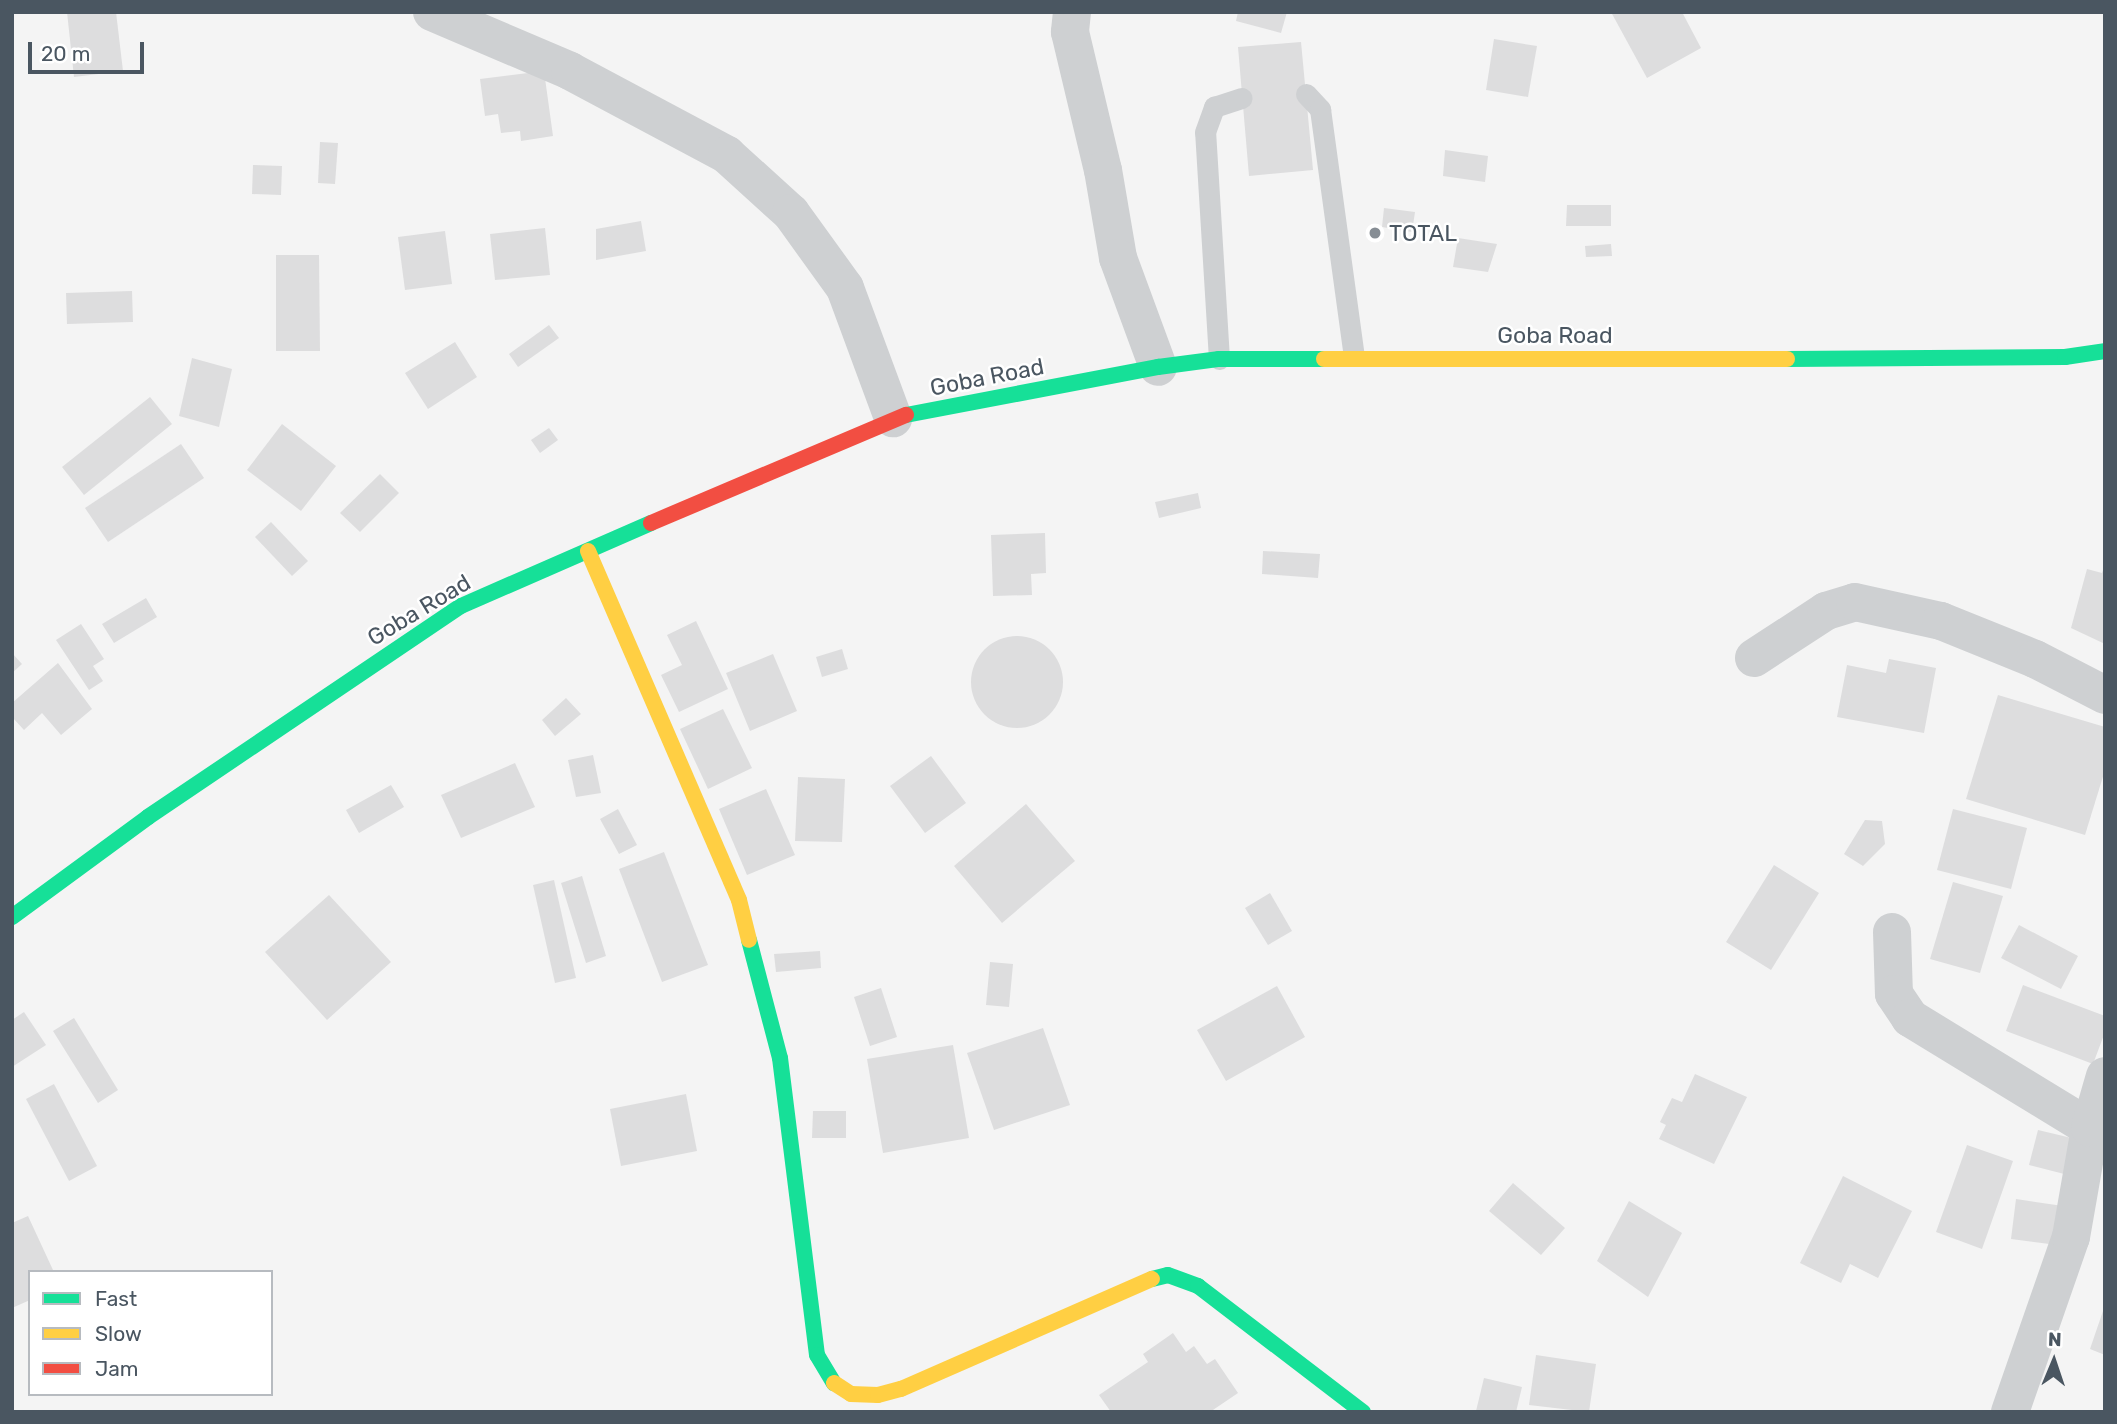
<!DOCTYPE html>
<style>
body{margin:0}
#map{position:relative;width:2117px;height:1424px;overflow:hidden;background:#f4f4f4;font-family:Rubik,sans-serif}
div>[style]{position:absolute}
[style*='--x']{left:calc(var(--x)*1px);top:calc(var(--y)*1px);width:calc(var(--w)*1px);rotate:calc(var(--a)*1deg)}
.building>*{inset:0;background:#ddddde}
.round{border-radius:50%}
.lane>*{height:21px;margin:-10.5px;padding:0 10.5px;transform-origin:10.5px;border-radius:10.5px;background:#ced0d2}
.street>*{height:38px;margin:-19px;padding:0 19px;transform-origin:19px;border-radius:19px;background:#ced0d2}
.fast>*{height:16px;margin:-8px;padding:0 8px;transform-origin:8px;border-radius:8px;background:#16e098}
.slow>*{height:16px;margin:-8px;padding:0 8px;transform-origin:8px;border-radius:8px;background:#ffcf43}
.jam>*{height:16px;margin:-8px;padding:0 8px;transform-origin:8px;border-radius:8px;background:#f24e42}
.dots>*{width:19px;height:19px;translate:-50% -50%;box-sizing:border-box;border:4px solid #fff;border-radius:50%}
span{translate:-50% -50%;white-space:nowrap;text-align:center;line-height:1.15;-webkit-text-stroke:5px #fff;paint-order:stroke}
.poi-label{font-size:23px;color:#4a5661}
.left{translate:0 -50%;text-align:left}
.street-label{font-size:23px;color:#4a5661}
.frame{position:absolute;inset:0;border:14px solid #4a5661;pointer-events:none}
.legend{position:absolute;left:28px;top:1270px;width:245px;height:126px;box-sizing:border-box;background:#fff;border:2px solid #b7bbc0;margin:0;padding:9px 12px;list-style:none;font-size:21px;color:#4a5661}
.legend li{display:flex;align-items:center;gap:14px;height:35px}
.legend b{width:35px;border:2px solid #b7bbc0}
.north{position:absolute;left:2019px;top:1326px;width:70px;height:70px;-webkit-text-stroke:5px #fff;paint-order:stroke;rotate:2deg;font-size:19px;font-weight:700;line-height:28px;text-align:center;color:#4a5661}
.north::after{content:'';display:block;margin:auto;width:24px;height:32px;background:#4a5661;clip-path:polygon(50% 0,100% 100%,50% 72%,0 100%)}
.scale{position:absolute;left:28px;top:42px;width:116px;height:32px;box-sizing:border-box;border:4px solid #4a5661;border-top:0;padding-left:9px;font-size:21px;line-height:24px;white-space:nowrap;color:#4a5661;-webkit-text-stroke:5px #fff;paint-order:stroke}
</style>
<div id="map">
<div class="building">
<i style="clip-path:polygon(67px 12px,116px 12px,123px 71px,74px 77px)"></i>
<i style="clip-path:polygon(1238px 12px,1287px 12px,1281px 33px,1236px 21px)"></i>
<i style="clip-path:polygon(1611px 12px,1682px 12px,1701px 48px,1647px 78px)"></i>
<i style="clip-path:polygon(1494px 39px,1537px 46px,1528px 97px,1486px 90px)"></i>
<i style="clip-path:polygon(1301px 42px,1313px 170px,1249px 176px,1238px 47px)"></i>
<i style="clip-path:polygon(544px 71px,553px 136px,521px 141px,520px 131px,501px 133px,498px 114px,485px 116px,480px 79px)"></i>
<i style="clip-path:polygon(320px 142px,338px 143px,335px 184px,318px 183px)"></i>
<i style="clip-path:polygon(1445px 150px,1488px 156px,1485px 182px,1443px 176px)"></i>
<i style="clip-path:polygon(253px 165px,282px 166px,281px 195px,252px 194px)"></i>
<i style="clip-path:polygon(1567px 205px,1611px 205px,1611px 226px,1566px 226px)"></i>
<i style="clip-path:polygon(1384px 208px,1415px 212px,1412px 232px,1382px 227px)"></i>
<i style="clip-path:polygon(641px 221px,646px 251px,596px 260px,596px 229px)"></i>
<i style="clip-path:polygon(545px 228px,550px 275px,495px 280px,490px 234px)"></i>
<i style="clip-path:polygon(445px 231px,452px 284px,405px 290px,398px 237px)"></i>
<i style="clip-path:polygon(1458px 238px,1497px 244px,1488px 272px,1453px 267px)"></i>
<i style="clip-path:polygon(1611px 244px,1612px 256px,1586px 257px,1585px 246px)"></i>
<i style="clip-path:polygon(276px 255px,319px 255px,320px 351px,276px 351px)"></i>
<i style="clip-path:polygon(132px 291px,133px 322px,67px 324px,66px 293px)"></i>
<i style="clip-path:polygon(549px 325px,559px 338px,518px 367px,509px 354px)"></i>
<i style="clip-path:polygon(455px 342px,477px 377px,428px 409px,405px 373px)"></i>
<i style="clip-path:polygon(192px 358px,232px 369px,219px 427px,179px 416px)"></i>
<i style="clip-path:polygon(150px 397px,172px 424px,84px 495px,62px 467px)"></i>
<i style="clip-path:polygon(282px 424px,336px 466px,301px 511px,247px 470px)"></i>
<i style="clip-path:polygon(549px 428px,558px 440px,540px 453px,531px 440px)"></i>
<i style="clip-path:polygon(181px 444px,204px 478px,108px 542px,85px 508px)"></i>
<i style="clip-path:polygon(380px 474px,399px 493px,360px 532px,340px 513px)"></i>
<i style="clip-path:polygon(1198px 493px,1201px 508px,1159px 518px,1155px 502px)"></i>
<i style="clip-path:polygon(271px 522px,308px 561px,292px 576px,255px 537px)"></i>
<i style="clip-path:polygon(1045px 533px,1046px 573px,1031px 574px,1032px 595px,993px 596px,991px 535px)"></i>
<i style="clip-path:polygon(1263px 551px,1320px 554px,1318px 578px,1262px 574px)"></i>
<i style="clip-path:polygon(2105px 564px,2105px 644px,2071px 628px,2087px 569px,2102px 573px)"></i>
<i style="clip-path:polygon(146px 598px,157px 617px,114px 643px,102px 624px)"></i>
<i style="clip-path:polygon(696px 621px,728px 689px,679px 712px,661px 675px,682px 665px,667px 635px)"></i>
<i style="clip-path:polygon(81px 624px,104px 659px,93px 666px,103px 681px,89px 690px,56px 640px)"></i>
<i class="round" style="left:971px;top:636px;width:92px;height:92px"></i>
<i style="clip-path:polygon(842px 649px,848px 669px,822px 677px,816px 657px)"></i>
<i style="clip-path:polygon(12px 653px,22px 664px,12px 673px)"></i>
<i style="clip-path:polygon(773px 654px,797px 711px,750px 731px,726px 673px)"></i>
<i style="clip-path:polygon(1889px 659px,1936px 668px,1924px 733px,1837px 717px,1847px 665px,1886px 673px)"></i>
<i style="clip-path:polygon(58px 663px,92px 709px,61px 735px,42px 713px,24px 730px,12px 717px,12px 703px)"></i>
<i style="clip-path:polygon(1998px 695px,2105px 727px,2105px 770px,2085px 835px,1966px 799px)"></i>
<i style="clip-path:polygon(566px 698px,581px 714px,555px 736px,542px 720px)"></i>
<i style="clip-path:polygon(723px 709px,752px 768px,708px 789px,680px 729px)"></i>
<i style="clip-path:polygon(593px 755px,601px 793px,576px 797px,568px 760px)"></i>
<i style="clip-path:polygon(931px 756px,966px 803px,925px 833px,890px 786px)"></i>
<i style="clip-path:polygon(515px 763px,535px 807px,461px 838px,441px 795px)"></i>
<i style="clip-path:polygon(798px 777px,845px 779px,842px 842px,795px 841px)"></i>
<i style="clip-path:polygon(391px 785px,404px 807px,359px 833px,346px 810px)"></i>
<i style="clip-path:polygon(766px 789px,795px 855px,747px 875px,719px 809px)"></i>
<i style="clip-path:polygon(1026px 804px,1075px 861px,1002px 923px,954px 866px)"></i>
<i style="clip-path:polygon(618px 809px,637px 845px,619px 854px,600px 819px)"></i>
<i style="clip-path:polygon(1953px 809px,2027px 828px,2011px 889px,1937px 870px)"></i>
<i style="clip-path:polygon(1865px 820px,1882px 821px,1885px 844px,1863px 866px,1844px 854px)"></i>
<i style="clip-path:polygon(664px 852px,708px 965px,662px 982px,619px 869px)"></i>
<i style="clip-path:polygon(1774px 865px,1819px 893px,1771px 970px,1726px 942px)"></i>
<i style="clip-path:polygon(582px 876px,606px 956px,586px 963px,561px 883px)"></i>
<i style="clip-path:polygon(554px 880px,576px 978px,555px 983px,533px 885px)"></i>
<i style="clip-path:polygon(1953px 882px,2003px 896px,1980px 973px,1930px 959px)"></i>
<i style="clip-path:polygon(1270px 893px,1292px 931px,1268px 945px,1245px 908px)"></i>
<i style="clip-path:polygon(329px 895px,391px 962px,327px 1020px,265px 952px)"></i>
<i style="clip-path:polygon(2019px 925px,2078px 956px,2061px 989px,2001px 958px)"></i>
<i style="clip-path:polygon(820px 951px,821px 968px,776px 972px,774px 954px)"></i>
<i style="clip-path:polygon(990px 962px,1013px 964px,1009px 1007px,986px 1005px)"></i>
<i style="clip-path:polygon(2023px 985px,2105px 1016px,2105px 1032px,2093px 1064px,2006px 1031px)"></i>
<i style="clip-path:polygon(1277px 986px,1305px 1037px,1226px 1081px,1197px 1030px)"></i>
<i style="clip-path:polygon(881px 988px,897px 1037px,870px 1046px,854px 997px)"></i>
<i style="clip-path:polygon(24px 1012px,46px 1045px,12px 1067px,12px 1020px)"></i>
<i style="clip-path:polygon(74px 1018px,118px 1090px,98px 1103px,53px 1031px)"></i>
<i style="clip-path:polygon(1043px 1028px,1070px 1105px,994px 1130px,967px 1053px)"></i>
<i style="clip-path:polygon(953px 1045px,969px 1138px,883px 1153px,867px 1059px)"></i>
<i style="clip-path:polygon(1695px 1074px,1747px 1097px,1714px 1164px,1659px 1139px,1666px 1125px,1660px 1122px,1672px 1098px,1682px 1102px)"></i>
<i style="clip-path:polygon(54px 1084px,97px 1166px,69px 1181px,26px 1099px)"></i>
<i style="clip-path:polygon(686px 1094px,697px 1151px,621px 1166px,610px 1109px)"></i>
<i style="clip-path:polygon(813px 1111px,846px 1111px,846px 1138px,812px 1138px)"></i>
<i style="clip-path:polygon(2038px 1130px,2080px 1140px,2072px 1176px,2029px 1165px)"></i>
<i style="clip-path:polygon(1967px 1145px,2013px 1161px,1982px 1249px,1936px 1232px)"></i>
<i style="clip-path:polygon(1843px 1176px,1912px 1211px,1878px 1278px,1850px 1264px,1841px 1283px,1800px 1263px)"></i>
<i style="clip-path:polygon(1513px 1183px,1565px 1228px,1541px 1255px,1489px 1211px)"></i>
<i style="clip-path:polygon(2016px 1199px,2063px 1206px,2057px 1245px,2011px 1239px)"></i>
<i style="clip-path:polygon(1629px 1201px,1682px 1233px,1648px 1297px,1597px 1261px)"></i>
<i style="clip-path:polygon(28px 1216px,53px 1270px,30px 1272px,30px 1300px,12px 1308px,12px 1223px)"></i>
<i style="clip-path:polygon(2104px 1308px,2105px 1308px,2105px 1355px,2090px 1349px)"></i>
<i style="clip-path:polygon(1173px 1333px,1186px 1352px,1194px 1346px,1207px 1364px,1215px 1359px,1238px 1393px,1210px 1412px,1111px 1412px,1099px 1395px,1148px 1362px,1143px 1354px)"></i>
<i style="clip-path:polygon(1536px 1355px,1596px 1364px,1589px 1412px,1529px 1405px)"></i>
<i style="clip-path:polygon(1484px 1378px,1522px 1387px,1516px 1412px,1476px 1411px)"></i>
</div>
<div class="lane">
<i style="--x:1306;--y:94;--w:21;--a:47"></i>
<i style="--x:1320;--y:109;--w:249;--a:82.2"></i>
<i style="--x:1219;--y:359;--w:227;--a:-93.5"></i>
<i style="--x:1205;--y:132;--w:27;--a:-70"></i>
<i style="--x:1214;--y:107;--w:29;--a:-18"></i>
</div>
<div class="street">
<i style="--x:432;--y:12;--w:150;--a:23.1"></i>
<i style="--x:570;--y:71;--w:178;--a:28.1"></i>
<i style="--x:727;--y:155;--w:86;--a:42.2"></i>
<i style="--x:791;--y:213;--w:92;--a:54.2"></i>
<i style="--x:845;--y:288;--w:139;--a:69.7"></i>
<i style="--x:1072;--y:12;--w:20;--a:96"></i>
<i style="--x:1070;--y:32;--w:142;--a:76.6"></i>
<i style="--x:1103;--y:170;--w:89;--a:80.3"></i>
<i style="--x:1118;--y:258;--w:116;--a:69.8"></i>
<i style="--x:1754;--y:658;--w:86;--a:-33.1"></i>
<i style="--x:1826;--y:611;--w:30;--a:-17"></i>
<i style="--x:1855;--y:602;--w:88;--a:12.5"></i>
<i style="--x:1941;--y:621;--w:101;--a:22"></i>
<i style="--x:2035;--y:659;--w:79;--a:27.2"></i>
<i style="--x:1892;--y:932;--w:62;--a:88.2"></i>
<i style="--x:1894;--y:994;--w:29;--a:56"></i>
<i style="--x:1910;--y:1018;--w:211;--a:31.4"></i>
<i style="--x:2010;--y:1412;--w:185;--a:-70.8"></i>
<i style="--x:2071;--y:1237;--w:111;--a:-80.1"></i>
<i style="--x:2090;--y:1128;--w:54;--a:-73.9"></i>
</div>
<div class="fast">
<i style="--x:1787;--y:359;--w:278;--a:-0.4"></i>
<i style="--x:2065;--y:357;--w:40;--a:-8.5"></i>
<i style="--x:906;--y:415;--w:257;--a:-10.8"></i>
<i style="--x:1158;--y:367;--w:62;--a:-7.5"></i>
<i style="--x:1219;--y:359;--w:105;--a:0"></i>
<i style="--x:12;--y:917;--w:169;--a:-36.3"></i>
<i style="--x:148;--y:817;--w:377;--a:-34"></i>
<i style="--x:461;--y:606;--w:207;--a:-23.6"></i>
<i style="--x:749;--y:940;--w:122;--a:75.3"></i>
<i style="--x:780;--y:1058;--w:299;--a:82.9"></i>
<i style="--x:817;--y:1355;--w:33;--a:59"></i>
<i style="--x:1152;--y:1279;--w:16;--a:-14"></i>
<i style="--x:1168;--y:1275;--w:32;--a:20"></i>
<i style="--x:1198;--y:1286;--w:208;--a:37.4"></i>
</div>
<div class="slow">
<i style="--x:1324;--y:359;--w:463;--a:0"></i>
<i style="--x:588;--y:551;--w:380;--a:66.6"></i>
<i style="--x:739;--y:900;--w:41;--a:76"></i>
<i style="--x:834;--y:1383;--w:20;--a:33"></i>
<i style="--x:851;--y:1394;--w:27;--a:2"></i>
<i style="--x:878;--y:1395;--w:24;--a:-15"></i>
<i style="--x:901;--y:1389;--w:274;--a:-23.7"></i>
</div>
<div class="jam">
<i style="--x:651;--y:523;--w:277;--a:-23"></i>
</div>
<div class="dots">
<i style="left:1375px;top:233px;background:#868d94"></i>
</div>
<div class="poi-label">
<span class="left" style="left:1389px;top:233px">TOTAL</span>
</div>
<div class="street-label">
<span style="left:1555px;top:335px">Goba Road</span>
<span style="left:987px;top:377px;rotate:-11deg">Goba Road</span>
<span style="left:419px;top:610px;rotate:-31deg">Goba Road</span>
</div>
<div class="frame"></div>
<ul class="legend">
<li><b style="height:9px;background:#16e098"></b>Fast</li>
<li><b style="height:9px;background:#ffcf43"></b>Slow</li>
<li><b style="height:9px;background:#f24e42"></b>Jam</li>
</ul>
<div class="north">N</div>
<div class="scale">20 m</div>
</div>
